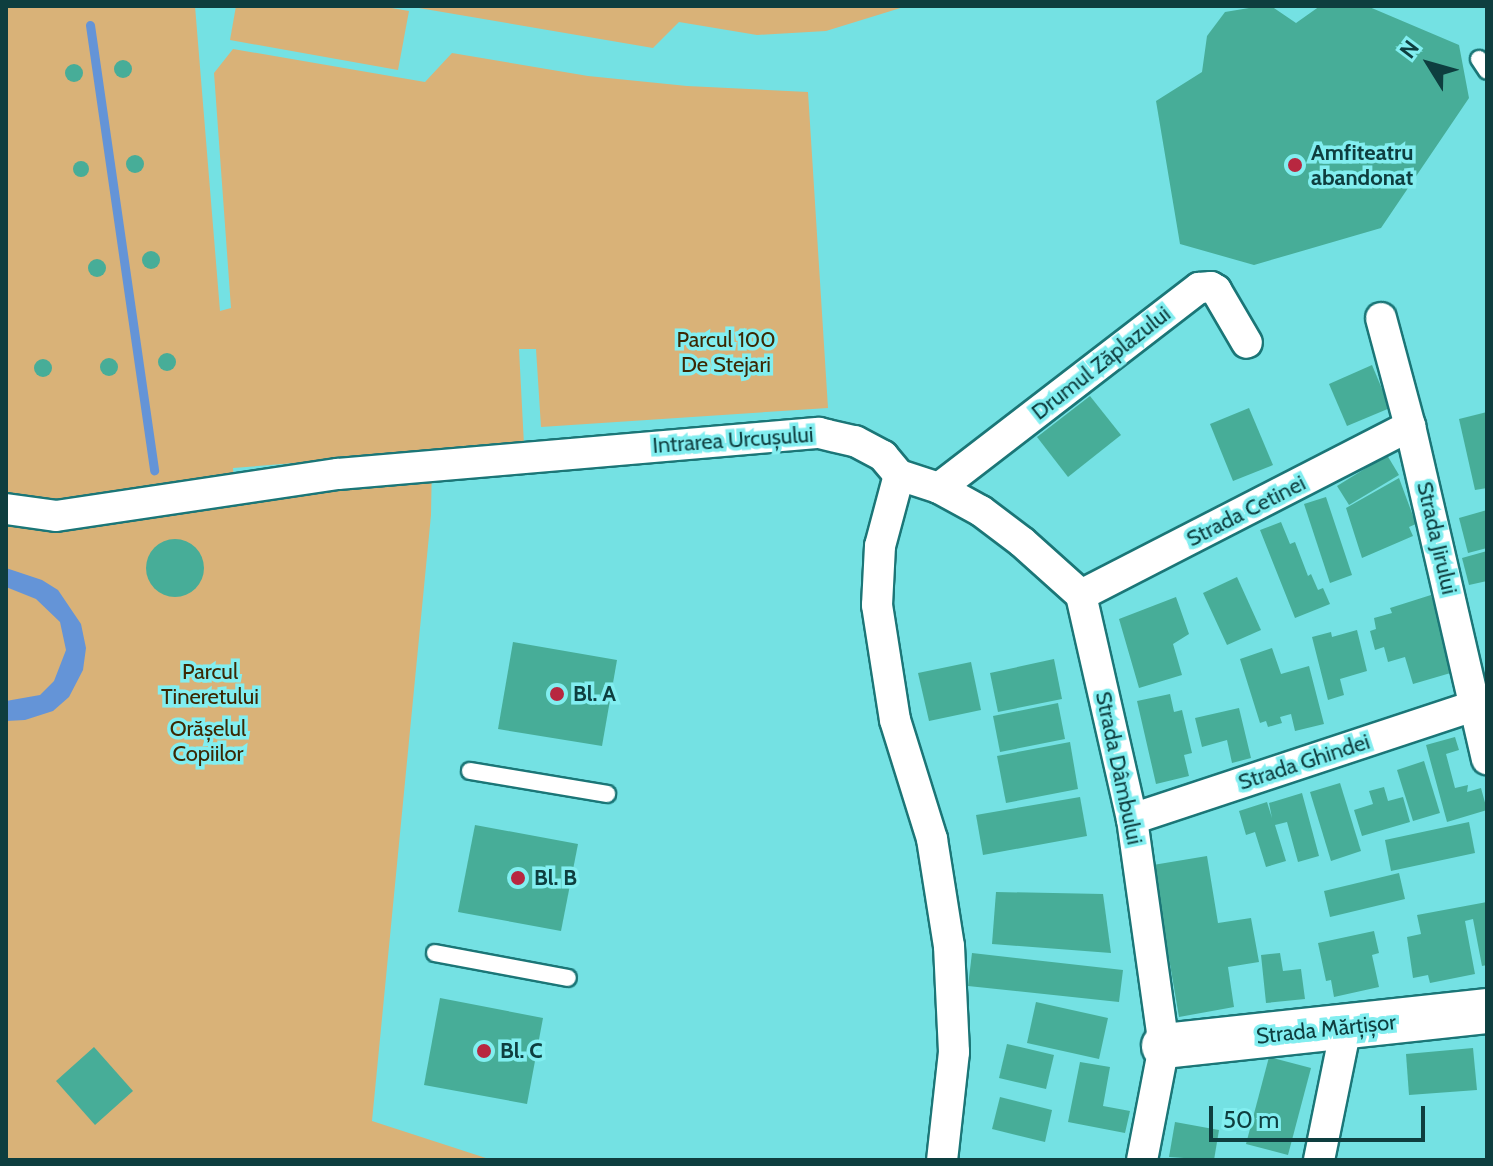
<!DOCTYPE html>
<meta charset="utf-8">
<style>
body{margin:0}
#map{position:relative;width:1493px;height:1166px;overflow:hidden;background:#74e1e3;font-family:Cabin,sans-serif}
div>[style]{position:absolute}
[style*='--x']{left:calc(var(--x)*1px);top:calc(var(--y)*1px);width:calc(var(--w)*1px);rotate:calc(var(--a)*1deg)}
.green>*{inset:0;background:#d9b278}
.water>*{inset:0;background:#6494d7}
.stream>*{height:9px;margin:-4.5px;padding:0 4.5px;transform-origin:4.5px;border-radius:4.5px;background:#6494d7}
.building>*{inset:0;background:#47ad98}
.round{border-radius:50%}
.roads{filter:drop-shadow(2px 0 #1b7677) drop-shadow(-2px 0 #1b7677) drop-shadow(0 2px #1b7677) drop-shadow(0 -2px #1b7677)}
.lane>*{height:16px;margin:-8px;padding:0 8px;transform-origin:8px;border-radius:8px;background:#fff}
.street>*{height:30px;margin:-15px;padding:0 15px;transform-origin:15px;border-radius:15px;background:#fff}
.secondary>*{height:44px;margin:-22px;padding:0 22px;transform-origin:22px;border-radius:22px;background:#fff}
.dots>*{width:22px;height:22px;translate:-50% -50%;box-sizing:border-box;border:4px solid #82eef0;border-radius:50%}
span{translate:-50% -50%;white-space:nowrap;text-align:center;line-height:1.15;-webkit-text-stroke:7px #82eef0;paint-order:stroke}
.poi-label{font-size:22px;color:#0e3e3f;font-weight:700}
.left{translate:0 -50%;text-align:left}
.park-label{font-size:22px;color:#3c2804}
.street-label{font-size:22px;color:#0e3e3f}
.frame{position:absolute;inset:0;border:8px solid #0e3e3f;pointer-events:none}
.north{position:absolute;left:1389px;top:24px;width:80px;height:80px;-webkit-text-stroke:6px #82eef0;paint-order:stroke;rotate:307deg;font-size:22px;font-weight:700;line-height:32px;text-align:center;color:#0e3e3f}
.north::after{content:'';display:block;margin:auto;width:28px;height:36px;background:#0e3e3f;clip-path:polygon(50% 0,100% 100%,50% 72%,0 100%)}
.scale{position:absolute;left:1209px;top:1106px;width:216px;height:36px;box-sizing:border-box;border:4px solid #0e3e3f;border-top:0;padding-left:10px;font-size:24px;line-height:28px;white-space:nowrap;color:#0e3e3f;-webkit-text-stroke:6px #82eef0;paint-order:stroke}
</style>
<div id="map">
<div class="green">
<i style="clip-path:polygon(6px 6px,195px 6px,220px 311px,231px 308px,214px 73px,233px 49px,425px 82px,452px 53px,588px 76px,687px 86px,808px 92px,828px 408px,541px 427px,536px 349px,519px 349px,524px 445px,233px 468px,234px 480px,432px 460px,431px 515px,372px 1121px,492px 1160px,6px 1160px)"></i>
<i style="clip-path:polygon(236px 6px,380px 6px,409px 11px,398px 70px,230px 40px)"></i>
<i style="clip-path:polygon(407px 6px,907px 6px,826px 31px,757px 35px,679px 22px,653px 48px)"></i>
</div>
<div class="water">
<i style="clip-path:polygon(6px 568px,42px 580px,58px 590px,81px 624px,86px 648px,83px 670px,69px 697px,53px 711px,25px 720px,6px 721px,6px 701px,40px 695px,54px 681px,66px 650px,60px 622px,36px 599px,6px 587px)"></i>
</div>
<div class="stream">
<i style="--x:90;--y:25;--w:450;--a:81.8"></i>
</div>
<div class="building">
<i style="clip-path:polygon(1261px 6px,1271px 6px,1296px 23px,1320px 6px,1367px 6px,1459px 45px,1469px 98px,1381px 228px,1254px 265px,1180px 244px,1156px 101px,1202px 72px,1207px 36px,1225px 12px)"></i>
<i class="round" style="left:114px;top:60px;width:18px;height:18px"></i>
<i class="round" style="left:65px;top:64px;width:18px;height:18px"></i>
<i class="round" style="left:126px;top:155px;width:18px;height:18px"></i>
<i class="round" style="left:73px;top:161px;width:16px;height:16px"></i>
<i class="round" style="left:142px;top:251px;width:18px;height:18px"></i>
<i class="round" style="left:88px;top:259px;width:18px;height:18px"></i>
<i class="round" style="left:158px;top:353px;width:18px;height:18px"></i>
<i class="round" style="left:100px;top:358px;width:18px;height:18px"></i>
<i class="round" style="left:34px;top:359px;width:18px;height:18px"></i>
<i style="clip-path:polygon(1372px 365px,1390px 408px,1347px 426px,1329px 384px)"></i>
<i style="clip-path:polygon(1090px 396px,1121px 435px,1068px 477px,1037px 437px)"></i>
<i style="clip-path:polygon(1249px 408px,1273px 465px,1233px 481px,1210px 424px)"></i>
<i style="clip-path:polygon(1487px 412px,1487px 488px,1475px 490px,1459px 419px)"></i>
<i style="clip-path:polygon(1387px 455px,1399px 475px,1349px 505px,1337px 486px)"></i>
<i style="clip-path:polygon(1399px 478px,1416px 524px,1409px 527px,1413px 536px,1362px 558px,1346px 508px)"></i>
<i style="clip-path:polygon(1326px 497px,1352px 575px,1330px 583px,1304px 504px)"></i>
<i style="clip-path:polygon(1487px 510px,1487px 548px,1468px 553px,1459px 518px)"></i>
<i style="clip-path:polygon(1281px 522px,1290px 544px,1295px 542px,1308px 576px,1311px 574px,1318px 590px,1323px 588px,1330px 604px,1295px 618px,1260px 530px)"></i>
<i class="round" style="left:146px;top:539px;width:58px;height:58px"></i>
<i style="clip-path:polygon(1487px 551px,1487px 581px,1469px 585px,1462px 558px)"></i>
<i style="clip-path:polygon(1237px 577px,1261px 630px,1227px 645px,1203px 593px)"></i>
<i style="clip-path:polygon(1431px 595px,1454px 672px,1413px 684px,1405px 657px,1388px 662px,1384px 647px,1375px 650px,1370px 631px,1376px 629px,1374px 618px,1392px 613px,1390px 608px)"></i>
<i style="clip-path:polygon(1176px 597px,1189px 634px,1173px 644px,1182px 675px,1139px 688px,1119px 619px)"></i>
<i style="clip-path:polygon(1357px 630px,1367px 671px,1340px 679px,1344px 695px,1328px 700px,1312px 637px,1331px 632px,1332px 637px)"></i>
<i style="clip-path:polygon(513px 642px,617px 660px,602px 746px,498px 729px)"></i>
<i style="clip-path:polygon(1272px 648px,1281px 674px,1309px 666px,1324px 724px,1295px 731px,1291px 714px,1280px 717px,1282px 723px,1268px 727px,1266px 721px,1260px 723px,1240px 659px)"></i>
<i style="clip-path:polygon(1054px 659px,1062px 699px,998px 712px,990px 673px)"></i>
<i style="clip-path:polygon(971px 662px,981px 710px,929px 721px,918px 673px)"></i>
<i style="clip-path:polygon(1170px 694px,1174px 712px,1182px 710px,1192px 753px,1184px 755px,1189px 776px,1156px 784px,1137px 701px)"></i>
<i style="clip-path:polygon(1058px 703px,1065px 739px,1000px 752px,993px 716px)"></i>
<i style="clip-path:polygon(1239px 708px,1251px 758px,1232px 763px,1227px 740px,1202px 747px,1195px 718px)"></i>
<i style="clip-path:polygon(1455px 737px,1459px 750px,1446px 754px,1455px 788px,1468px 785px,1467px 792px,1481px 788px,1487px 810px,1447px 822px,1426px 745px)"></i>
<i style="clip-path:polygon(1070px 742px,1078px 789px,1006px 803px,997px 756px)"></i>
<i style="clip-path:polygon(1424px 761px,1440px 813px,1413px 821px,1397px 770px)"></i>
<i style="clip-path:polygon(1340px 783px,1361px 851px,1331px 861px,1310px 792px)"></i>
<i style="clip-path:polygon(1384px 787px,1388px 801px,1403px 797px,1410px 822px,1362px 836px,1354px 810px,1373px 804px,1369px 791px)"></i>
<i style="clip-path:polygon(1302px 793px,1319px 856px,1298px 862px,1287px 822px,1275px 825px,1286px 861px,1266px 867px,1255px 832px,1246px 835px,1239px 811px,1267px 802px,1272px 818px,1269px 803px)"></i>
<i style="clip-path:polygon(1080px 797px,1087px 836px,983px 855px,976px 815px)"></i>
<i style="clip-path:polygon(1469px 822px,1475px 853px,1391px 871px,1385px 840px)"></i>
<i style="clip-path:polygon(475px 825px,578px 844px,561px 931px,458px 912px)"></i>
<i style="clip-path:polygon(1207px 856px,1218px 923px,1251px 918px,1259px 962px,1228px 967px,1234px 1007px,1179px 1017px,1153px 865px)"></i>
<i style="clip-path:polygon(1399px 873px,1405px 899px,1330px 917px,1324px 891px)"></i>
<i style="clip-path:polygon(996px 892px,1103px 894px,1111px 953px,992px 944px)"></i>
<i style="clip-path:polygon(1487px 902px,1487px 965px,1482px 966px,1473px 919px,1465px 921px,1475px 974px,1430px 983px,1428px 975px,1413px 978px,1407px 937px,1421px 934px,1417px 915px)"></i>
<i style="clip-path:polygon(1374px 931px,1379px 953px,1372px 955px,1379px 987px,1334px 997px,1331px 980px,1326px 981px,1318px 943px)"></i>
<i style="clip-path:polygon(972px 953px,1123px 970px,1119px 1002px,968px 986px)"></i>
<i style="clip-path:polygon(1280px 953px,1283px 971px,1301px 969px,1305px 999px,1266px 1003px,1261px 955px)"></i>
<i style="clip-path:polygon(440px 998px,543px 1018px,527px 1104px,424px 1085px)"></i>
<i style="clip-path:polygon(1036px 1002px,1108px 1018px,1099px 1059px,1027px 1043px)"></i>
<i style="clip-path:polygon(1007px 1044px,1054px 1055px,1046px 1089px,999px 1078px)"></i>
<i style="clip-path:polygon(94px 1047px,133px 1091px,95px 1125px,56px 1081px)"></i>
<i style="clip-path:polygon(1473px 1048px,1477px 1090px,1409px 1095px,1406px 1054px)"></i>
<i style="clip-path:polygon(1269px 1057px,1311px 1068px,1288px 1155px,1246px 1144px)"></i>
<i style="clip-path:polygon(1080px 1062px,1110px 1067px,1103px 1106px,1130px 1111px,1125px 1133px,1068px 1122px)"></i>
<i style="clip-path:polygon(1000px 1097px,1052px 1110px,1045px 1142px,992px 1129px)"></i>
<i style="clip-path:polygon(1175px 1122px,1219px 1130px,1214px 1160px,1169px 1157px)"></i>
</div>
<div class="roads">
<div class="lane">
<i style="--x:1479;--y:59;--w:14;--a:56"></i>
<i style="--x:470;--y:771;--w:139;--a:9.5"></i>
<i style="--x:435;--y:953;--w:135;--a:10.6"></i>
</div>
<div class="street">
<i style="--x:1381;--y:318;--w:112;--a:75"></i>
<i style="--x:1410;--y:426;--w:342;--a:77"></i>
<i style="--x:899;--y:475;--w:42;--a:18"></i>
<i style="--x:939;--y:488;--w:48;--a:28.7"></i>
<i style="--x:981;--y:511;--w:51;--a:37.1"></i>
<i style="--x:1022;--y:542;--w:79;--a:41.9"></i>
<i style="--x:1081;--y:595;--w:230;--a:77.2"></i>
<i style="--x:1132;--y:819;--w:229;--a:82"></i>
<i style="--x:1164;--y:1046;--w:116;--a:100.9"></i>
<i style="--x:899;--y:475;--w:73;--a:105"></i>
<i style="--x:880;--y:546;--w:59;--a:92.9"></i>
<i style="--x:877;--y:605;--w:116;--a:81.1"></i>
<i style="--x:895;--y:720;--w:125;--a:72.7"></i>
<i style="--x:932;--y:839;--w:108;--a:81"></i>
<i style="--x:949;--y:946;--w:106;--a:87.3"></i>
<i style="--x:954;--y:1052;--w:109;--a:96.3"></i>
<i style="--x:939;--y:488;--w:328;--a:-37.6"></i>
<i style="--x:1199;--y:288;--w:12;--a:-5"></i>
<i style="--x:1211;--y:287;--w:6;--a:31"></i>
<i style="--x:1216;--y:290;--w:61;--a:59.7"></i>
<i style="--x:6;--y:509;--w:50;--a:8"></i>
<i style="--x:56;--y:516;--w:285;--a:-8.5"></i>
<i style="--x:338;--y:474;--w:483;--a:-4.9"></i>
<i style="--x:819;--y:433;--w:37;--a:13"></i>
<i style="--x:855;--y:441;--w:32;--a:28"></i>
<i style="--x:883;--y:456;--w:25;--a:50"></i>
<i style="--x:1081;--y:595;--w:370;--a:-27.2"></i>
<i style="--x:1132;--y:819;--w:362;--a:-18.3"></i>
<i style="--x:1319;--y:1160;--w:136;--a:-78.5"></i>
</div>
<div class="secondary">
<i style="--x:1164;--y:1046;--w:325;--a:-6.2"></i>
</div>
</div>
<div class="dots">
<i style="left:1295px;top:165px;background:#b82740"></i>
<i style="left:557px;top:694px;background:#b82740"></i>
<i style="left:518px;top:878px;background:#b82740"></i>
<i style="left:484px;top:1051px;background:#b82740"></i>
</div>
<div class="poi-label">
<span class="left" style="left:1311px;top:165px">Amfiteatru<br>abandonat</span>
<span class="left" style="left:573px;top:694px">Bl. A</span>
<span class="left" style="left:534px;top:878px">Bl. B</span>
<span class="left" style="left:500px;top:1051px">Bl. C</span>
</div>
<div class="park-label">
<span style="left:726px;top:352px">Parcul 100<br>De Stejari</span>
<span style="left:210px;top:684px">Parcul<br>Tineretului</span>
<span style="left:208px;top:741px">Orășelul<br>Copiilor</span>
</div>
<div class="street-label">
<span style="left:1101px;top:363px;rotate:-38deg">Drumul Zăplazului</span>
<span style="left:733px;top:440px;rotate:-4deg">Intrarea Urcușului</span>
<span style="left:1246px;top:511px;rotate:-27deg">Strada Cetinei</span>
<span style="left:1437px;top:538px;rotate:77deg">Strada Jirului</span>
<span style="left:1304px;top:762px;rotate:-18deg">Strada Ghindei</span>
<span style="left:1119px;top:768px;rotate:78deg">Strada Dâmbului</span>
<span style="left:1326px;top:1029px;rotate:-6deg">Strada Mărțișor</span>
</div>
<div class="frame"></div>
<div class="north">N</div>
<div class="scale">50 m</div>
</div>
